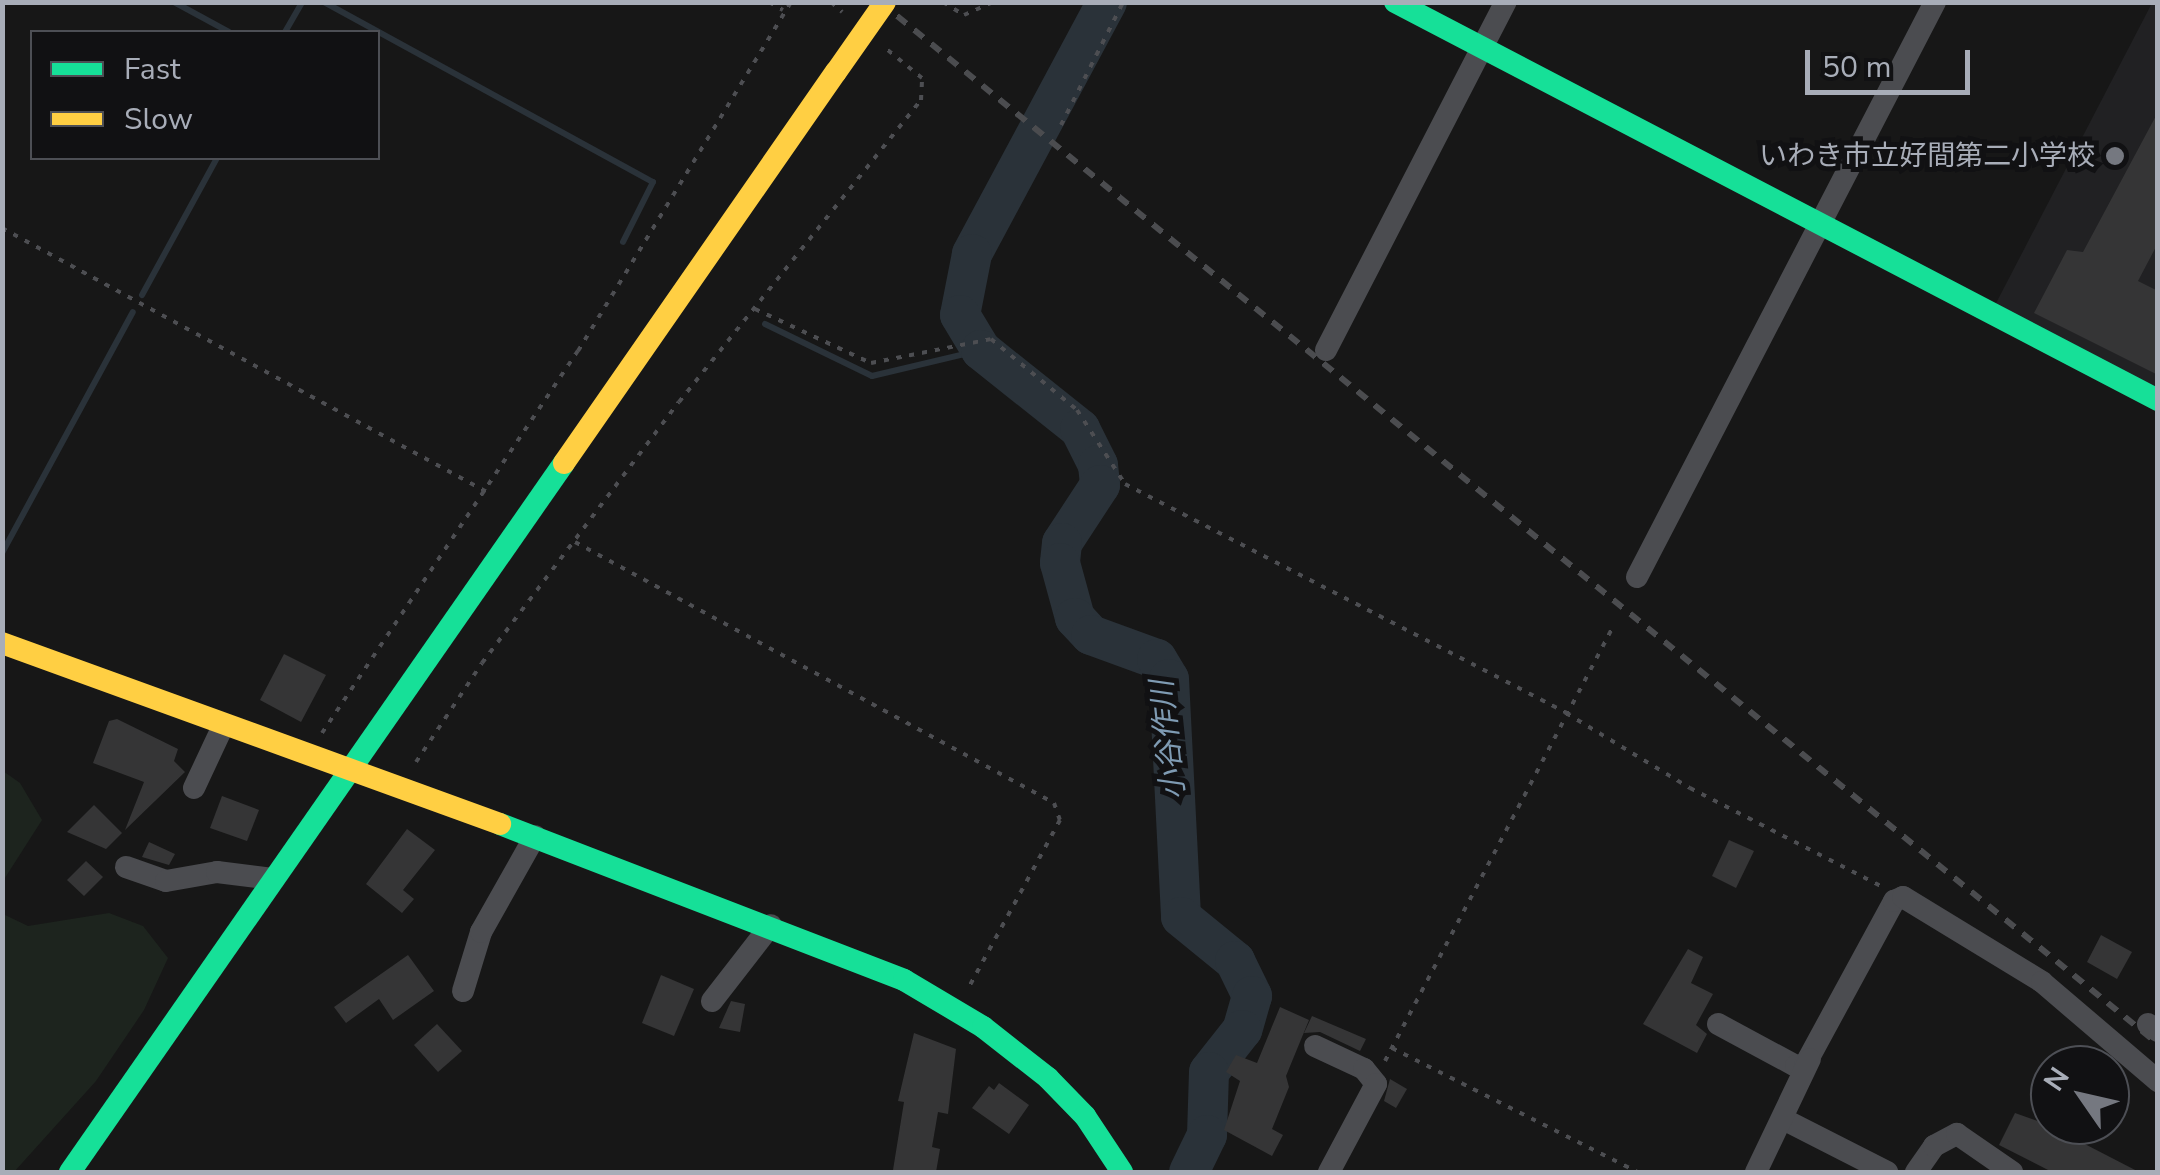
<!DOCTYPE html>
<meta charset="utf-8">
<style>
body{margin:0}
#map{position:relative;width:2160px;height:1175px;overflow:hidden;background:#171717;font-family:"Nunito Sans","Noto Sans JP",sans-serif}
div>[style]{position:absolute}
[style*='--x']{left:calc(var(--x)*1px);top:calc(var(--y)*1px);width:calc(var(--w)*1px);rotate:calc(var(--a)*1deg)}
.built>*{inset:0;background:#212123}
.green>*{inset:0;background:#1d241e}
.stream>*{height:6px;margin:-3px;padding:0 3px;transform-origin:3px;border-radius:3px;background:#2a3239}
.river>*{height:40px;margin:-20px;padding:0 20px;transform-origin:20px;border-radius:20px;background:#2a3239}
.building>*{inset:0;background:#353536}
.path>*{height:4px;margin-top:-2px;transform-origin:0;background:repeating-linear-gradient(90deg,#4d4e52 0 5px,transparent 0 13px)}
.street>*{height:22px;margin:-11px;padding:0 11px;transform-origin:11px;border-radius:11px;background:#4b4c50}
.fast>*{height:22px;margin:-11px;padding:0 11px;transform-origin:11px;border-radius:11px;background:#16e098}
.slow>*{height:22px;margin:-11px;padding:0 11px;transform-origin:11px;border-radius:11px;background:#ffcf43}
.rail>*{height:6px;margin-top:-3px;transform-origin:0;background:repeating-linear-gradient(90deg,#4b4c4f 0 12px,transparent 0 22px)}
.slow-bridge>*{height:22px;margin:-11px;padding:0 11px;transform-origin:11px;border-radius:11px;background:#ffcf43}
.dots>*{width:28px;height:28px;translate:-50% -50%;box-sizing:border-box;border:5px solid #111113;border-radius:50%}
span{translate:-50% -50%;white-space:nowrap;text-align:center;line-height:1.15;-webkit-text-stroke:10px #111113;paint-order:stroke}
.poi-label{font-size:28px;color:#a8adb8}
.right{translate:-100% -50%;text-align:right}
.water-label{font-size:30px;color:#7f9bb3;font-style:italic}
.frame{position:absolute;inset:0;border:5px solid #a8adb8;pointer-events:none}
.legend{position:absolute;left:30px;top:30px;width:350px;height:130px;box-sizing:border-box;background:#111113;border:2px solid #4d4f55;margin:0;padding:12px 18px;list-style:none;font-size:30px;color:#a8adb8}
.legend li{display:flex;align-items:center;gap:20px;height:50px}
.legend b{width:50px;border:2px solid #4d4f55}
.north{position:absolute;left:2030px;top:1045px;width:100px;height:100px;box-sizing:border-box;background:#111113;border:2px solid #4d4f55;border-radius:50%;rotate:304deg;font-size:28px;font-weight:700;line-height:40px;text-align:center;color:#a8adb8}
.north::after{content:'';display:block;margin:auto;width:35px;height:45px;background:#757880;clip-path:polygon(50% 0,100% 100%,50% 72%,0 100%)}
.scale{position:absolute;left:1805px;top:50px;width:165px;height:45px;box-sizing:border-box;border:5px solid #a8adb8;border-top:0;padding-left:12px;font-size:30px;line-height:35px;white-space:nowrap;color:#a8adb8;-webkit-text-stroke:8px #111113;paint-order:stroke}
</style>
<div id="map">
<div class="built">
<i style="clip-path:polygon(2152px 3px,2157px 3px,2157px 393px,1993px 309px)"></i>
</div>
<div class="green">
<i style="clip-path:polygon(3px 771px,20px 783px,42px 820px,3px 881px)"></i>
<i style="clip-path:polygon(109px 913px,143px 926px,168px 958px,144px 1010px,96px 1081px,14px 1172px,3px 1172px,3px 914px,28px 926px)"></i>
</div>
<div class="stream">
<i style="--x:174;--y:2;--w:63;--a:28.6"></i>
<i style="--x:324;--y:2;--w:375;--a:28.7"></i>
<i style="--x:653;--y:182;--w:67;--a:116.6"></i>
<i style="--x:285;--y:32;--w:34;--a:-60"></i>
<i style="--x:142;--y:295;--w:156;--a:-61.3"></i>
<i style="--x:765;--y:324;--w:119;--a:25.9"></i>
<i style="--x:872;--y:376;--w:112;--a:-13.4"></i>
<i style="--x:2;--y:553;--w:274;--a:-61.5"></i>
</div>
<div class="river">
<i style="--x:1107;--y:2;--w:286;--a:118.2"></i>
<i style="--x:972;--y:254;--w:62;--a:101.1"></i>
<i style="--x:960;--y:315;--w:41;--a:59"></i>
<i style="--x:981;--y:350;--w:127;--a:38.6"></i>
<i style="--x:1080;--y:429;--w:40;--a:63.4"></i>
<i style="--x:1098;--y:465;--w:20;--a:84"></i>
<i style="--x:1100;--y:485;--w:69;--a:123.2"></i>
<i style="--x:1062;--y:543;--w:20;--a:96"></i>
<i style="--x:1060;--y:563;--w:57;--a:74.7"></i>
<i style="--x:1075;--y:618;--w:23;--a:47"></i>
<i style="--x:1091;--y:635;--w:70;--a:20"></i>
<i style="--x:1157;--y:659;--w:23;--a:59"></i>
<i style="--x:1169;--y:679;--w:238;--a:87.1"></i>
<i style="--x:1181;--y:917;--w:70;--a:39.2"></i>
<i style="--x:1235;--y:961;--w:39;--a:64"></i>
<i style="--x:1252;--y:996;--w:35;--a:106"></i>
<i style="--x:1242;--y:1030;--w:53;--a:128.2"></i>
<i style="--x:1209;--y:1072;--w:63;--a:91.8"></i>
<i style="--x:1207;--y:1135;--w:41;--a:115.9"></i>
</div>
<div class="building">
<i style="clip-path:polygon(2158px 112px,2158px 243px,2138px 281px,2158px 291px,2158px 375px,2034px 313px,2067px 250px,2083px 252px)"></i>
<i style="clip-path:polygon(284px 654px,326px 675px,301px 722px,260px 700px)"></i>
<i style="clip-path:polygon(117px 719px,178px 749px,174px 761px,185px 772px,125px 830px,144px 782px,93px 763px,109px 721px)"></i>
<i style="clip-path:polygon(222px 796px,259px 810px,247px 841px,210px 828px)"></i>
<i style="clip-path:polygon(94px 805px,122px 833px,106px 849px,67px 832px)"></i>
<i style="clip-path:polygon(407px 829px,435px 850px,403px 890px,414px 899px,402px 913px,366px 884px)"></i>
<i style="clip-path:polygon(1729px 840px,1754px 851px,1736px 888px,1712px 876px)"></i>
<i style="clip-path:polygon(149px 842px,175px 854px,169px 865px,142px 857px)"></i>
<i style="clip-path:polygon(86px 861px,103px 877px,84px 896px,67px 880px)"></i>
<i style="clip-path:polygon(2101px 935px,2132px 952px,2117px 979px,2087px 962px)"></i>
<i style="clip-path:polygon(1688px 949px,1703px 957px,1691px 983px,1713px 994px,1696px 1025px,1707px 1034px,1697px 1053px,1643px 1024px)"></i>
<i style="clip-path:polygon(408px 955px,434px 991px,393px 1020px,379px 999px,346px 1023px,334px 1007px)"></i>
<i style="clip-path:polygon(661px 975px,694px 989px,674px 1036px,642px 1023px)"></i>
<i style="clip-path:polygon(731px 1001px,745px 1004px,740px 1032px,719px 1028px)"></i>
<i style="clip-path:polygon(1280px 1007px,1309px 1020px,1286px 1076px,1289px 1087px,1272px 1129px,1283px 1135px,1272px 1156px,1224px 1130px,1240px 1081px,1226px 1072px,1236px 1055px,1257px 1063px)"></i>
<i style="clip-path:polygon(1312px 1016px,1366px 1039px,1360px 1051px,1320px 1032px,1304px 1033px)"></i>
<i style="clip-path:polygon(437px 1024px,462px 1051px,438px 1072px,414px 1045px)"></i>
<i style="clip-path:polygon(914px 1033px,956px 1049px,948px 1114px,938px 1112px,932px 1147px,940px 1149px,936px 1172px,893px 1170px,904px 1102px,898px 1101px)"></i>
<i style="clip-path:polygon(1390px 1079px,1407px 1089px,1396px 1108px,1384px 1101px)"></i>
<i style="clip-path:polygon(999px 1083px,1029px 1105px,1009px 1134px,972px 1108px,989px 1086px,994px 1090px)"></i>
<i style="clip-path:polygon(2015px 1113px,2046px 1124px,2139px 1172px,2052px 1172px,1999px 1145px)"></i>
</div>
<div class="path">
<i style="--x:769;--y:2;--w:16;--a:30"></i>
<i style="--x:831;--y:2;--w:15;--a:42"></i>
<i style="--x:943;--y:2;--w:25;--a:32"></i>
<i style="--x:964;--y:15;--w:32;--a:-24"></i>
<i style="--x:1061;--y:125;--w:138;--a:-63.2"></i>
<i style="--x:2;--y:228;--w:552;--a:28.56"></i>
<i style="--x:755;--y:309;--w:128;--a:25"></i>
<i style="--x:871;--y:363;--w:122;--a:-11.3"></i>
<i style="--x:991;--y:339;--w:112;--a:39.5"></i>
<i style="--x:1077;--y:410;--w:88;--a:57"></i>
<i style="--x:1125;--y:484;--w:497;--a:27.4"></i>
<i style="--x:1566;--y:713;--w:145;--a:31.2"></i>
<i style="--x:1690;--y:788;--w:215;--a:27.2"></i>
<i style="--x:575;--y:542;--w:545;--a:28.59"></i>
<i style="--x:1054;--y:803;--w:18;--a:71"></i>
<i style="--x:1060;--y:820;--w:190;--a:118.6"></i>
<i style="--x:322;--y:733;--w:460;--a:-56.2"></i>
<i style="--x:578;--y:351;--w:409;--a:-58.6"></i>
<i style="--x:416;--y:762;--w:119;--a:-56.3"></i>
<i style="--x:482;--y:663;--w:327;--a:-53"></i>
<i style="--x:679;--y:402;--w:387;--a:-51.3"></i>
<i style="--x:921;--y:100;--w:22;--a:-87"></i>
<i style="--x:922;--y:78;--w:49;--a:-140.8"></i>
<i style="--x:1392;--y:1048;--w:275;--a:26.8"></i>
<i style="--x:1385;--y:1061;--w:490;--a:-62.3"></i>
</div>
<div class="street">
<i style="--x:1326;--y:350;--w:392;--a:-62.7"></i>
<i style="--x:1637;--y:577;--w:648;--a:-62.6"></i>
<i style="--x:194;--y:788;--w:68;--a:-64.9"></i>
<i style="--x:126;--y:867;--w:42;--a:19.3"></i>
<i style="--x:166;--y:881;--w:52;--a:-10"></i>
<i style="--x:217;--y:872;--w:56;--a:7.1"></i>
<i style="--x:463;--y:991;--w:62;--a:-73"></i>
<i style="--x:481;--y:932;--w:110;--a:-60.6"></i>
<i style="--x:712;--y:1001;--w:96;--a:-52.2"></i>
<i style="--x:1718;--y:1024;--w:89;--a:28.3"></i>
<i style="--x:1796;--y:1066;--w:9;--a:-6"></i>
<i style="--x:1805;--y:1065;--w:187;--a:-61.5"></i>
<i style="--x:1894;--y:901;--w:10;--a:-24"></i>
<i style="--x:1903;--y:897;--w:163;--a:31.4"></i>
<i style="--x:2042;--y:982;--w:153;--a:40.5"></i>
<i style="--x:2148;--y:1024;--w:12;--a:35"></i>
<i style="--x:1315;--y:1046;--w:54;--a:25.1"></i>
<i style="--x:1364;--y:1069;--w:19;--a:51"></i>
<i style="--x:1376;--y:1084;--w:100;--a:118.1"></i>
<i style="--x:1783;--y:1119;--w:117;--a:27"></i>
<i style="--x:1756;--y:1172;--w:125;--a:-64.5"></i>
<i style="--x:1916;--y:1172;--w:32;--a:-55"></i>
<i style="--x:1934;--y:1146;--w:26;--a:-28"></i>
<i style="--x:1957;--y:1134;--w:67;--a:34.6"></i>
</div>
<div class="fast">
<i style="--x:1395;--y:2;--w:861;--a:27.55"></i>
<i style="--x:500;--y:824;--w:433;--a:21.1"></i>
<i style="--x:904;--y:980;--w:92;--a:30.7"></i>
<i style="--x:983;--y:1027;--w:83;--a:38.1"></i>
<i style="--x:1048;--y:1078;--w:53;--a:45.8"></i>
<i style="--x:1085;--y:1116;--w:67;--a:56.5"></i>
<i style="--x:70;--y:1172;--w:864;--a:-55.13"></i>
</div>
<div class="slow">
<i style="--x:564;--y:463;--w:476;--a:-55.2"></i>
<i style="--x:2;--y:643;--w:530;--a:19.97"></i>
</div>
<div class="rail">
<i style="--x:880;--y:2;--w:1649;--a:39.19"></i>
</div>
<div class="slow-bridge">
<i style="--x:836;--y:72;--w:85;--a:-55"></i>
</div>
<div class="dots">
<i style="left:2115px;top:156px;background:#757880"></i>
</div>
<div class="poi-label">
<span class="right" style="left:2095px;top:156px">いわき市立好間第二小学校</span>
</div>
<div class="water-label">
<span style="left:1169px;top:740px;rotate:-96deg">小谷作川</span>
</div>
<div class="frame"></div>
<ul class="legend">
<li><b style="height:12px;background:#16e098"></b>Fast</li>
<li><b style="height:12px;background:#ffcf43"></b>Slow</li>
</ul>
<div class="north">N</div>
<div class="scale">50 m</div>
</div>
